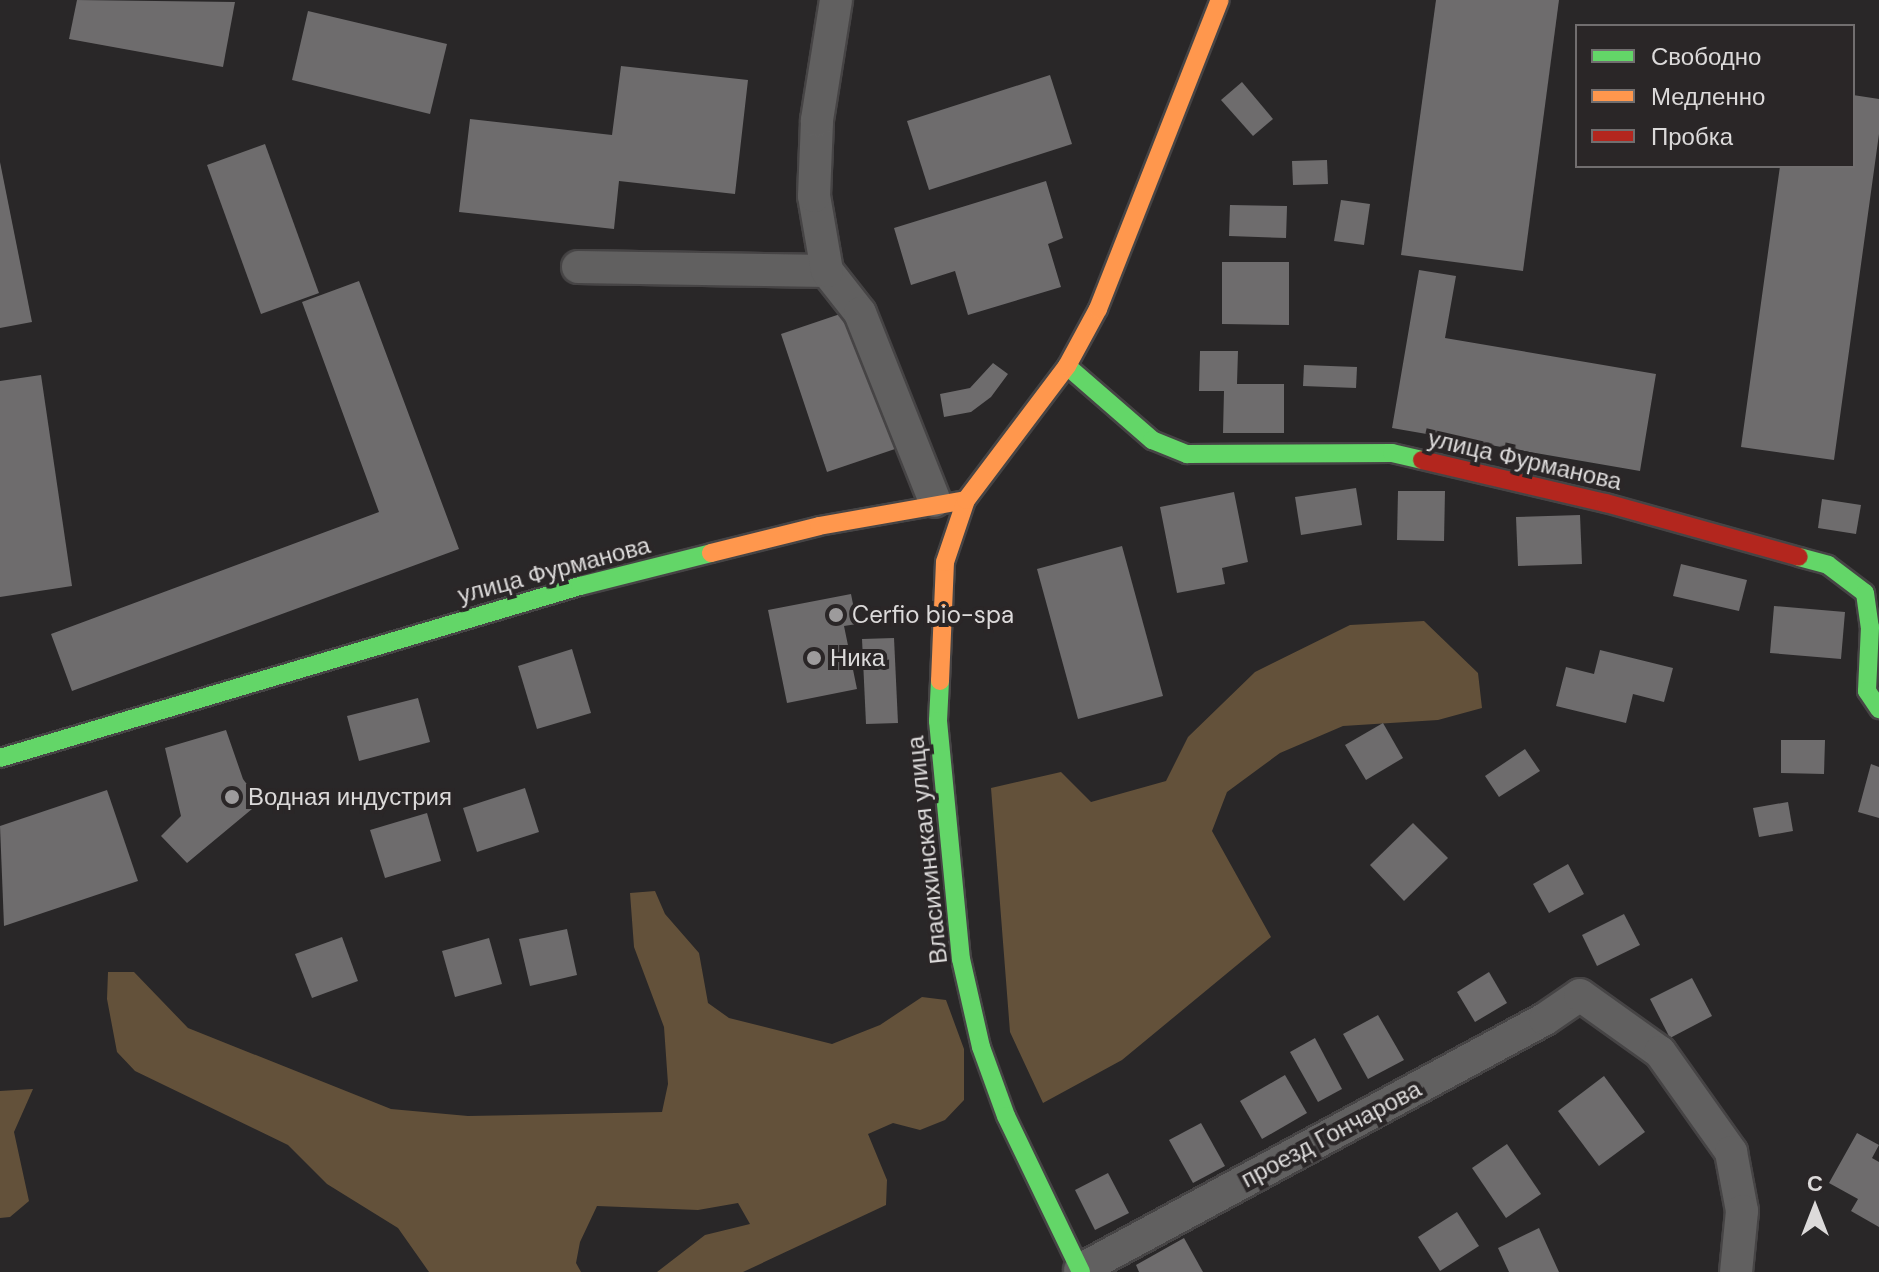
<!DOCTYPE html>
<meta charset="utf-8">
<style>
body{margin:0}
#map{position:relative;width:1879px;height:1272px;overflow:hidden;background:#292728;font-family:"DM Sans",sans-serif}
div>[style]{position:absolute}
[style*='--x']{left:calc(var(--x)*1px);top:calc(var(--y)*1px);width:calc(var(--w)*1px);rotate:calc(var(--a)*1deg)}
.forest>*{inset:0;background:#63513a}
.building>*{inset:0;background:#6e6c6d}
.roads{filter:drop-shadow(2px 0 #464445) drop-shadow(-2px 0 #464445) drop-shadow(0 2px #464445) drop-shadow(0 -2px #464445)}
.street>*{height:32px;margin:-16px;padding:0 16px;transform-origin:16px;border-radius:16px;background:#616060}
.fast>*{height:18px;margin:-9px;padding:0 9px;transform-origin:9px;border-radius:9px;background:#63d668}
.slow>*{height:18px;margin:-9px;padding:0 9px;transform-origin:9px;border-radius:9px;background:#ff974d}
.jam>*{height:18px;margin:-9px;padding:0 9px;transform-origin:9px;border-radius:9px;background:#b3261e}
.dots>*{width:22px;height:22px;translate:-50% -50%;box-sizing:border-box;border:4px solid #2a2627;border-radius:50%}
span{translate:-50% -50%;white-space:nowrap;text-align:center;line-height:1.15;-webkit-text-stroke:8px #2a2627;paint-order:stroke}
.street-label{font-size:24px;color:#dcdada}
.poi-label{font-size:24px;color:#dcdada}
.left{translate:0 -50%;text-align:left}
.legend{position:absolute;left:1575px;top:24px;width:280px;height:144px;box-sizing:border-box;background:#2a2627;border:2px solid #716e6f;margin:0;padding:10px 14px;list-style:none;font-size:24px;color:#dcdada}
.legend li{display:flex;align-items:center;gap:16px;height:40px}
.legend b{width:40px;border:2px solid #716e6f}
.north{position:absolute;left:1775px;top:1168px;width:80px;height:80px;-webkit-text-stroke:6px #2a2627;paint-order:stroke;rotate:0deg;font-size:22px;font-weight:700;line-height:32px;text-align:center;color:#dcdada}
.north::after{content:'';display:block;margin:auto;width:28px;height:36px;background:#dcdada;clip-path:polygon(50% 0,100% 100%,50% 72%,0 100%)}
</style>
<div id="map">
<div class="forest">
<i style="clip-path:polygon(1424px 621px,1478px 673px,1482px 708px,1438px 720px,1343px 726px,1280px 753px,1227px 792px,1212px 831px,1271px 937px,1122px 1060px,1043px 1103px,1010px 1032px,991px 788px,1061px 772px,1091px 802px,1166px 781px,1188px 737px,1255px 672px,1350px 625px)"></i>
<i style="clip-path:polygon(655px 891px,665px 914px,699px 953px,708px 1003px,729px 1018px,832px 1044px,880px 1025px,922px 997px,946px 1000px,964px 1049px,964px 1100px,945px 1120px,920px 1130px,893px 1123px,868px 1134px,887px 1180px,886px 1205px,743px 1272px,657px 1272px,705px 1235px,750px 1224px,738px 1203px,698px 1210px,597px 1206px,580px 1242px,576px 1263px,581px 1272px,429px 1272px,398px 1228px,327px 1184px,288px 1145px,135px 1071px,117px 1052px,107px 999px,108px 972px,134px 972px,188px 1028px,391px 1109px,468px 1116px,662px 1112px,668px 1084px,664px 1027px,634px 947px,630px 893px)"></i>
<i style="clip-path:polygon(33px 1089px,14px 1132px,29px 1201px,10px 1217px,0 1218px,0 1091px)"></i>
</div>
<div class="building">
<i style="clip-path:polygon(77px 0,235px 2px,223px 67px,69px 39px)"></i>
<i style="clip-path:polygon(1436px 0,1559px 0,1523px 271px,1401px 255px)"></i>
<i style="clip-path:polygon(308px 11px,447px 44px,430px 114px,292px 80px)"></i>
<i style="clip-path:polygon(621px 66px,748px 80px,735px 194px,619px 181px,614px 229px,459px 212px,470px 119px,612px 135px)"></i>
<i style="clip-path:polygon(1050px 75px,1072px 144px,929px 190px,907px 121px)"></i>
<i style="clip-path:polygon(1242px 82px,1273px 119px,1253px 136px,1221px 100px)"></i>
<i style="clip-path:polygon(1853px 95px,1879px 99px,1879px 134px,1834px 460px,1741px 447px,1780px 166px,1853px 166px)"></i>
<i style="clip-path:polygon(265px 144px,319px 293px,261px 314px,207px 165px)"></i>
<i style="clip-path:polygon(1327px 160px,1328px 184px,1293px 185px,1292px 161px)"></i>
<i style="clip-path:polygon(0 162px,32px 322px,0 328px)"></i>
<i style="clip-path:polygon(1046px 181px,1063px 238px,1048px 244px,1061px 287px,968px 315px,955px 271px,911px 285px,894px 228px)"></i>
<i style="clip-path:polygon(1341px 200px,1370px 204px,1364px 245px,1334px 241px)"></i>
<i style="clip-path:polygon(1230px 205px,1287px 206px,1286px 238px,1229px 236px)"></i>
<i style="clip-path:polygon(1222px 262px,1289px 262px,1289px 325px,1222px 324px)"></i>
<i style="clip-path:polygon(1419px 270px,1456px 276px,1445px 338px,1656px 374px,1640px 471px,1392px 428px)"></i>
<i style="clip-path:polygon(359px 281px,459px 549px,72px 691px,51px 634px,379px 512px,302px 302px)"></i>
<i style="clip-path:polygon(849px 311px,895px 449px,827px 472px,781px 334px)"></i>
<i style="clip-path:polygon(1200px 351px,1238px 351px,1237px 384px,1284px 384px,1284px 433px,1223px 433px,1224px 391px,1199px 391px)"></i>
<i style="clip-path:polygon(993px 363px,1008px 374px,991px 397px,971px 412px,944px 417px,940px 394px,970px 388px)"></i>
<i style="clip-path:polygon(1304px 365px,1357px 367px,1356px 388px,1303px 386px)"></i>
<i style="clip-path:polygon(41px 375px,72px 586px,0 597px,0 381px)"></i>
<i style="clip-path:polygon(1356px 488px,1362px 525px,1301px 535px,1295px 497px)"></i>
<i style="clip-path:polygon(1398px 491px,1445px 491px,1444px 541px,1397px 540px)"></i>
<i style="clip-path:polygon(1234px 492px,1248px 562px,1222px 568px,1225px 584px,1177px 593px,1160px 507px)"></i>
<i style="clip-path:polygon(1822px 499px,1861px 505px,1856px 534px,1818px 528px)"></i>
<i style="clip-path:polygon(1580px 515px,1582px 564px,1518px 566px,1516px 517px)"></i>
<i style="clip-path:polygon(1122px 546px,1163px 696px,1078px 719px,1037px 569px)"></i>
<i style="clip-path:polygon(1681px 564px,1747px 580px,1739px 611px,1673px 596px)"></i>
<i style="clip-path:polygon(851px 594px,857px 624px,844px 626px,857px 689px,787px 703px,768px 610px)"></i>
<i style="clip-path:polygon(1774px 606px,1845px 612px,1841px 659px,1770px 653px)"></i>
<i style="clip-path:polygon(894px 638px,898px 723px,866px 724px,862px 639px)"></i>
<i style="clip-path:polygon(572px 649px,591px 713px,537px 729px,518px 666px)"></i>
<i style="clip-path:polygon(1600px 650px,1673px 668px,1664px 702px,1633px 694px,1626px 723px,1556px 706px,1566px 667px,1594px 674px)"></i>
<i style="clip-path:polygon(418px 698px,430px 742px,359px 761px,347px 716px)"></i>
<i style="clip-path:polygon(1383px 723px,1403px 758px,1366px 780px,1345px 745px)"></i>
<i style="clip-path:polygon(226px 730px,243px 779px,254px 794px,252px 809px,187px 863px,161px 836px,181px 816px,165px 748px)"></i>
<i style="clip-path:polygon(1781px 740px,1825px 740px,1824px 774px,1781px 773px)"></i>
<i style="clip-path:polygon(1525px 749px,1540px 771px,1499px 797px,1485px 776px)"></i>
<i style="clip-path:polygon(1871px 764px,1879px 767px,1879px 818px,1858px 812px)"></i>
<i style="clip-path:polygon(525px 788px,539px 832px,477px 852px,463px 808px)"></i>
<i style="clip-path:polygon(107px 790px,138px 881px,4px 926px,0 826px)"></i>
<i style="clip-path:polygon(1788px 802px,1793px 831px,1759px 837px,1753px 808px)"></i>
<i style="clip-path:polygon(427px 813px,441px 861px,385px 878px,370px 830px)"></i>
<i style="clip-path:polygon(1413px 823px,1448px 858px,1404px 901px,1370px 865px)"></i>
<i style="clip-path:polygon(1568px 864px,1584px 894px,1549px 913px,1533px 884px)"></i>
<i style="clip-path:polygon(1624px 914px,1640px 945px,1597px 966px,1582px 935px)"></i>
<i style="clip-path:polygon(567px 929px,577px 975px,530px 986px,519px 939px)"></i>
<i style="clip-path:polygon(342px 937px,358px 981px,312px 998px,295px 954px)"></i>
<i style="clip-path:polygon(489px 938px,502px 984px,455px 997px,442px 951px)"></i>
<i style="clip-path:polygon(1489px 972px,1507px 1003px,1475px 1022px,1457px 992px)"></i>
<i style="clip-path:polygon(1692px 978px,1712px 1016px,1670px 1038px,1650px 999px)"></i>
<i style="clip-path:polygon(1378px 1015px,1404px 1060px,1368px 1079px,1343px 1034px)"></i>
<i style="clip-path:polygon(1315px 1038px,1342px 1089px,1318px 1102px,1290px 1052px)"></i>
<i style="clip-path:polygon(1285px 1075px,1307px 1113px,1262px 1139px,1240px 1101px)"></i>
<i style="clip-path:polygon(1604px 1076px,1645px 1132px,1599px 1166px,1558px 1111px)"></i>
<i style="clip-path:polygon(1201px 1123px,1225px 1166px,1193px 1183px,1169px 1140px)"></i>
<i style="clip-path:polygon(1857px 1133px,1879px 1145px,1872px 1158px,1879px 1162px,1879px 1227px,1851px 1211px,1858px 1199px,1829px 1183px)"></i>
<i style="clip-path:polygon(1507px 1144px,1541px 1194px,1506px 1218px,1472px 1168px)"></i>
<i style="clip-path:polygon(1108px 1173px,1129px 1213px,1095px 1230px,1075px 1190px)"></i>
<i style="clip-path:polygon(1457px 1212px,1479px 1246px,1440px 1271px,1418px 1237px)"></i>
<i style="clip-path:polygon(1539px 1228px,1559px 1272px,1509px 1272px,1498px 1248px)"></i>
<i style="clip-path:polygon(1184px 1238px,1203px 1272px,1139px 1272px,1136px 1265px)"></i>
</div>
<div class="roads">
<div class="street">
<i style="--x:578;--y:267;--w:249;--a:0.9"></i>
<i style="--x:827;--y:271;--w:53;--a:51.8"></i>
<i style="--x:860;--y:313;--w:202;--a:68.3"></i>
<i style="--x:827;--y:271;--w:76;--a:-99.8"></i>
<i style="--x:814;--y:196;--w:76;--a:-87.7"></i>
<i style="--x:817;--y:120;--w:121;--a:-81"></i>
<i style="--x:1080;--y:1270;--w:528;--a:-28.36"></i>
<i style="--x:1545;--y:1019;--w:42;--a:-34.4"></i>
<i style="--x:1580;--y:995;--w:98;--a:35.5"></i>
<i style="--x:1660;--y:1052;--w:123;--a:54.6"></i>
<i style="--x:1731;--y:1152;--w:60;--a:79.4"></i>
<i style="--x:1742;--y:1211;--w:61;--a:95.6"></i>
</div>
<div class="fast">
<i style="--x:1067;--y:366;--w:113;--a:41"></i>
<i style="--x:1152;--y:440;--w:38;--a:22"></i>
<i style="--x:1187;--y:454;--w:205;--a:-0.3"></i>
<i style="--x:1392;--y:453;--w:31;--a:13"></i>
<i style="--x:1799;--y:557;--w:30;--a:15"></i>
<i style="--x:1828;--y:565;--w:46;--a:37.1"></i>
<i style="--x:1865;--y:593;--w:34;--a:82"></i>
<i style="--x:1870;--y:627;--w:64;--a:92.7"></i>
<i style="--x:1867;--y:691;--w:22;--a:56"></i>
<i style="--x:940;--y:681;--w:40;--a:92.9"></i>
<i style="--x:938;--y:721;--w:239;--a:84.5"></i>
<i style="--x:961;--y:959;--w:90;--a:77.2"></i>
<i style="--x:981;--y:1047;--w:73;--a:70.1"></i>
<i style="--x:1006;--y:1116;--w:173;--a:64.3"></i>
<i style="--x:0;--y:758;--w:605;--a:-16.52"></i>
<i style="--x:580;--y:586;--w:135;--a:-14.1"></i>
</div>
<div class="slow">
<i style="--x:711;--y:553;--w:111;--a:-14"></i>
<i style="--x:819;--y:526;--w:149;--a:-10"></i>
<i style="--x:940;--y:681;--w:119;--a:-87.6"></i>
<i style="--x:945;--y:562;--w:65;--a:-71.3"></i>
<i style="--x:966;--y:500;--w:168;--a:-53"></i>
<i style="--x:1067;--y:366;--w:65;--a:-61.5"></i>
<i style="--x:1098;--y:309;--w:332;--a:-68.5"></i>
</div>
<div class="jam">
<i style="--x:1422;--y:460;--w:189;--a:13.2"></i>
<i style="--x:1606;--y:503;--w:200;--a:15.6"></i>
</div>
</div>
<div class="dots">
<i style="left:836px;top:615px;background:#9d9b9c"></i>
<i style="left:814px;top:658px;background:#9d9b9c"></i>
<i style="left:232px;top:797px;background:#9d9b9c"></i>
</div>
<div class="street-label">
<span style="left:1525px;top:460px;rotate:13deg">улица Фурманова</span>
<span style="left:554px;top:570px;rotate:-15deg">улица Фурманова</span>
<span style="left:927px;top:850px;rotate:-96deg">Власихинская улица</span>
<span style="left:1331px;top:1134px;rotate:-28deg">проезд Гончарова</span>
</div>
<div class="poi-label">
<span class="left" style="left:852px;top:615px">Cerfio bio-spa</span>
<span class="left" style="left:830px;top:658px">Ника</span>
<span class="left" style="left:248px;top:797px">Водная индустрия</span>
</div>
<ul class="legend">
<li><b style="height:10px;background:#63d668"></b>Свободно</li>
<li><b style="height:10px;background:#ff974d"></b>Медленно</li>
<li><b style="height:10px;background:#b3261e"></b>Пробка</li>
</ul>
<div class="north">С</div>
</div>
